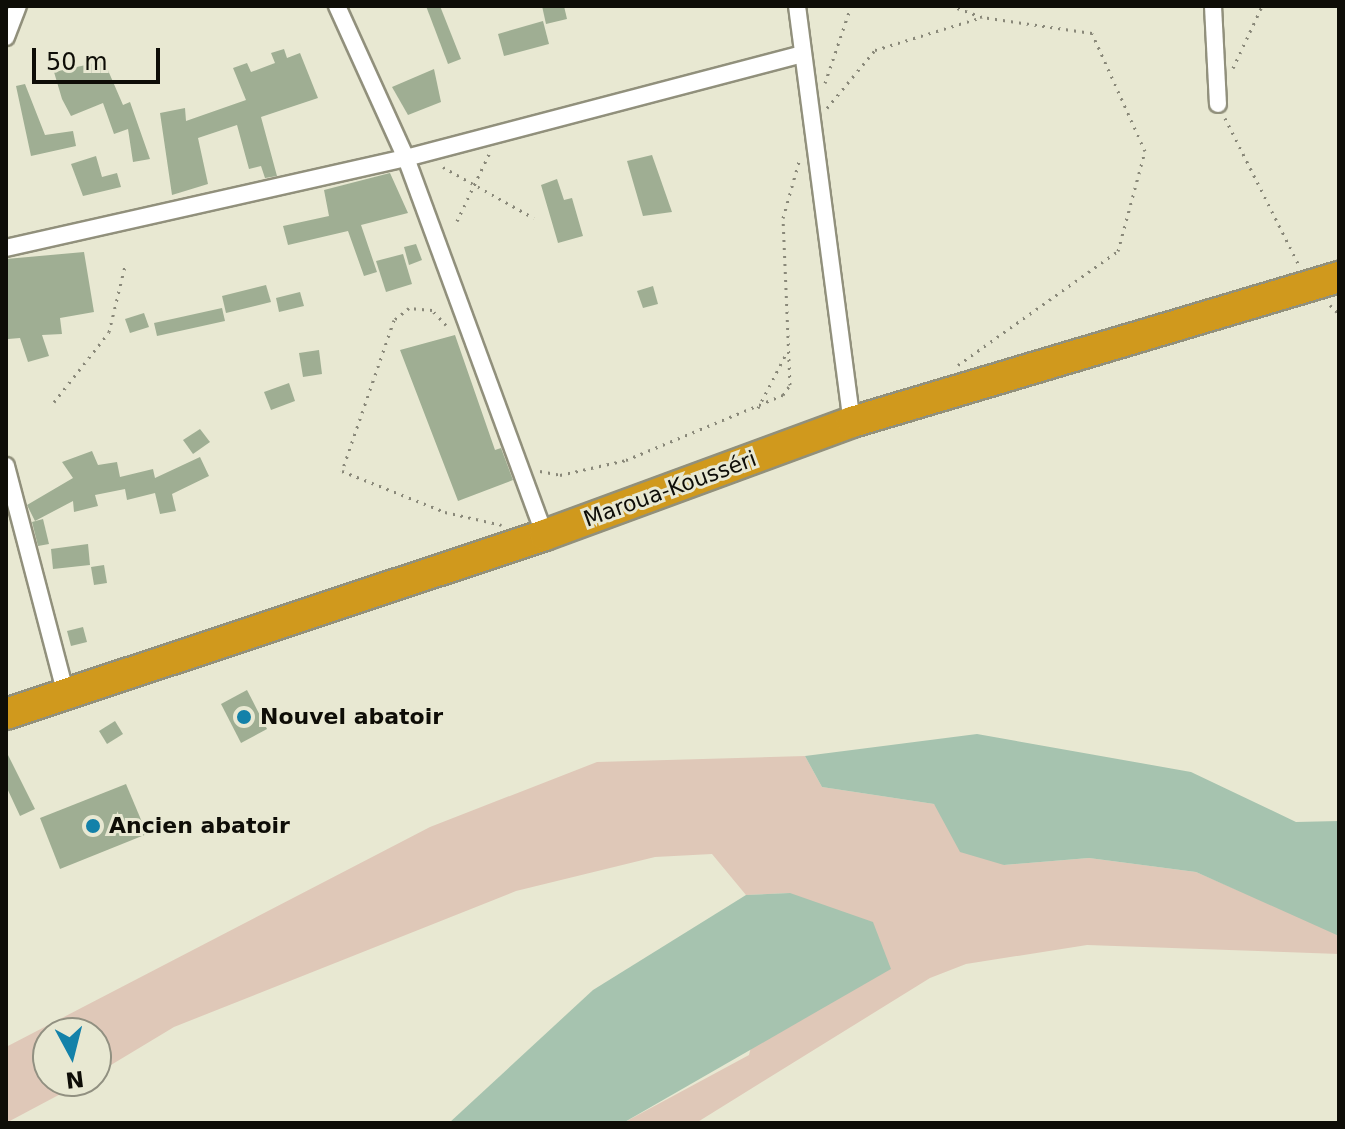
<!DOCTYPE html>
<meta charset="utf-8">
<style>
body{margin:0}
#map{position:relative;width:1345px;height:1129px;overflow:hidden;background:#e8e8d2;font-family:"DejaVu Sans",sans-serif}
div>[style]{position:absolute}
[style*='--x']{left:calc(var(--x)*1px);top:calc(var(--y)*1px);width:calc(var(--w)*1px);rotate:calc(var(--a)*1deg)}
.green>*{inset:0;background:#dfc8b8}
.water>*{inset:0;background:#a6c3af}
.building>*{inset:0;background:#9fae93}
.path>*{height:3px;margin-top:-1.5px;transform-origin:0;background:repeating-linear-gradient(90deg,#898879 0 2px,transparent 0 8px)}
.roads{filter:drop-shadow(2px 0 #91907c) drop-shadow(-2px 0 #91907c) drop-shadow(0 2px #91907c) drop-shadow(0 -2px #91907c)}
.street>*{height:16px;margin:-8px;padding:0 8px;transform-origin:8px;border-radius:8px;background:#fff}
.highway>*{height:30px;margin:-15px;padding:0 15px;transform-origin:15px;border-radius:15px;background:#d0991d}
.dots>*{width:22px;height:22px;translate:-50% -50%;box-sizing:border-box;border:4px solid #e8e8d2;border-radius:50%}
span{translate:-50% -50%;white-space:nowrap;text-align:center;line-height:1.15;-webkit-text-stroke:6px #e8e8d2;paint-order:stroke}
.street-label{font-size:22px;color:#0e0d07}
.poi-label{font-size:22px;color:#0e0d07;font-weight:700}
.left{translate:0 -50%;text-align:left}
.frame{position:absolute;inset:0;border:8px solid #0e0d07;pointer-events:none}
.north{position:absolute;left:32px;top:1017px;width:80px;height:80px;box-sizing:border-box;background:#e8e8d2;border:2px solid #919081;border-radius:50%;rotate:173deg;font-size:22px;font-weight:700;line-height:32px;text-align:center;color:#0e0d07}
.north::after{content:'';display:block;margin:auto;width:28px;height:36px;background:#1381a9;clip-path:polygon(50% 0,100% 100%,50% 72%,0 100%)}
.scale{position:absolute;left:32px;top:48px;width:128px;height:36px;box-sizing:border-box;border:4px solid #0e0d07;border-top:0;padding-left:10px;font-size:24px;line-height:28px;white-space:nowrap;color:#0e0d07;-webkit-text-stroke:6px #e8e8d2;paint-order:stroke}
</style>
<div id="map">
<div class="green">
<i style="clip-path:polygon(805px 756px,822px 787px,934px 804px,1004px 865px,1089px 858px,1196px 872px,1339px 934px,1339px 954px,1087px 945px,966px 964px,930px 978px,696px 1123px,623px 1123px,749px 1055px,790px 893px,746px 895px,712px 854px,655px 857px,516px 891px,174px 1027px,96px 1074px,96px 1033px,48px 1033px,48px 1081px,85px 1081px,6px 1123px,6px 1047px,430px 827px,597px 762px)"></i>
</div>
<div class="water">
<i style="clip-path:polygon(977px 734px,1191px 772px,1296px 822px,1339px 821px,1339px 936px,1196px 872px,1089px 858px,1004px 865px,960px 852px,934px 804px,822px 787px,805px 756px)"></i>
<i style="clip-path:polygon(790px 893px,873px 922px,891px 969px,623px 1123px,449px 1123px,593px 990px,746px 895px)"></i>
</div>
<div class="building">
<i style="clip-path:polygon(426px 6px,440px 6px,461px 59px,448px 64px)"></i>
<i style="clip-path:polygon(542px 6px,564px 6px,567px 19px,546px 24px)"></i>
<i style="clip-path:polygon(543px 21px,549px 44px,504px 56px,498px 34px)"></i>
<i style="clip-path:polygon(284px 49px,287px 58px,300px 53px,318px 98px,261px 117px,277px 176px,265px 178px,261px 166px,249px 169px,237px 125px,198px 138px,208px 184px,172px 195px,160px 113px,185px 108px,186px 121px,246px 100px,233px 68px,247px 63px,251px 72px,275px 63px,271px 53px)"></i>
<i style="clip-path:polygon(104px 61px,123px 105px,130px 102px,150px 159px,133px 162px,128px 129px,114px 134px,103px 103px,71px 116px,62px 99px,54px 72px)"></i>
<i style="clip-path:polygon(434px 69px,441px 102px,408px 115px,392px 87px)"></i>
<i style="clip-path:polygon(25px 84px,45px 135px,73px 131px,76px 146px,31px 156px,16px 86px)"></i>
<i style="clip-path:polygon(652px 155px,672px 212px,643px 216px,627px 161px)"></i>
<i style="clip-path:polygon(96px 156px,102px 177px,117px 173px,121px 187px,83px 196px,71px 164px)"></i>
<i style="clip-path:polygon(390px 173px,408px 213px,361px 225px,377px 272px,364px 276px,348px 231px,288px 245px,283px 226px,329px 216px,324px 190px)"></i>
<i style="clip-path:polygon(557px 179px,564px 200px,572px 198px,583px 236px,558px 243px,541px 185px)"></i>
<i style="clip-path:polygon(416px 244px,422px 260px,409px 265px,404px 247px)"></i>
<i style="clip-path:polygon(84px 252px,94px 312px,60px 318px,62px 334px,42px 335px,49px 356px,28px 362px,20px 338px,8px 339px,6px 259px)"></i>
<i style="clip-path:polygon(403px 254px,412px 284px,386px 292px,376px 261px)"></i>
<i style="clip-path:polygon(266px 285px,271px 302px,226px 313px,222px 296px)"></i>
<i style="clip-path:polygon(653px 286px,658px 304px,643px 308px,637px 291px)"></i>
<i style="clip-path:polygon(300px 292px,304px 306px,279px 312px,276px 298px)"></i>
<i style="clip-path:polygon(222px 308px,225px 321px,157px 336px,154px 323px)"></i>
<i style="clip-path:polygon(144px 313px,149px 327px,130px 333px,125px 319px)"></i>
<i style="clip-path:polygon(455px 335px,495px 450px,501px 448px,513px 480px,458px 501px,400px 350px)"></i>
<i style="clip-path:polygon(319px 350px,322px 374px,303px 377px,299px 353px)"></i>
<i style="clip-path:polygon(289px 383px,295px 401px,271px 410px,264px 392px)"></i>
<i style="clip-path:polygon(200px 429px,210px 442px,193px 454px,183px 440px)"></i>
<i style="clip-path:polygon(92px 451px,98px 465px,117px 462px,120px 477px,153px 469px,155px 478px,200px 457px,209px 476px,172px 494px,176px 511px,160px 514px,155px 493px,127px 500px,125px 489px,95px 495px,98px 506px,74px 512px,73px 501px,35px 521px,27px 505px,73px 478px,62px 462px)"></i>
<i style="clip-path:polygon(43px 519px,49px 544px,38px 546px,32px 522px)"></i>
<i style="clip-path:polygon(88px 544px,90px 565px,53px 569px,51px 549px)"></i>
<i style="clip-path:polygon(104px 565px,107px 583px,94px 585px,91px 567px)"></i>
<i style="clip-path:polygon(83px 627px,87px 642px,71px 646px,67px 631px)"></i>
<i style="clip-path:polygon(247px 690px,267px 729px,241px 743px,221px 704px)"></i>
<i style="clip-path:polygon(115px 721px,123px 734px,107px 744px,99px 731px)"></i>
<i style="clip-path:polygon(6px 751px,35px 809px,20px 816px,6px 786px)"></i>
<i style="clip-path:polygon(126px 784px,147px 834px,60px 869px,40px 818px)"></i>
</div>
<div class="path">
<i style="--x:1233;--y:68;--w:68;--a:-64.9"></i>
<i style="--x:825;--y:83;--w:81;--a:-71.3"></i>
<i style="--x:827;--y:108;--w:75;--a:-50.4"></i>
<i style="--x:875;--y:50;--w:112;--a:-17.1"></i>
<i style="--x:982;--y:17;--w:32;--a:-160"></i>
<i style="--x:1225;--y:118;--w:165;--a:63.3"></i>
<i style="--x:443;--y:167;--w:104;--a:29.3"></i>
<i style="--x:457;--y:221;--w:76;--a:-64.4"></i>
<i style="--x:1330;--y:305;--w:13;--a:45"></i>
<i style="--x:446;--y:325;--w:21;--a:-133"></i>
<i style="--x:432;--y:310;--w:23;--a:-175"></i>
<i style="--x:409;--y:308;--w:19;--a:141"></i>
<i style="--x:394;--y:320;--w:160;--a:109"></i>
<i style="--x:342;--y:471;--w:111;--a:21.7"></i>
<i style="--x:445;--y:512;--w:58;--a:12.8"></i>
<i style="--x:958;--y:365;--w:196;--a:-35.5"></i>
<i style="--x:1118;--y:251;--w:104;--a:-74.9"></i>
<i style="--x:1145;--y:151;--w:129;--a:-114.2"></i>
<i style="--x:1092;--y:33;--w:111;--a:-171.7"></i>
<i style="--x:54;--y:402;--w:89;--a:-51.8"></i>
<i style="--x:109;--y:332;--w:68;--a:-76.4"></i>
<i style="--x:758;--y:408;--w:63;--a:-62.6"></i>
<i style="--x:540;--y:471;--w:20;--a:11"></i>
<i style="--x:560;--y:475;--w:68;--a:-12.8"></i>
<i style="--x:626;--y:460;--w:170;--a:-22.5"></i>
<i style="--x:783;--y:395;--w:12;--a:-55"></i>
<i style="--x:790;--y:385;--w:167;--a:-92.4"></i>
<i style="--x:783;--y:218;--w:62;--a:-74.2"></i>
</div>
<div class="roads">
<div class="street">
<i style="--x:337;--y:6;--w:167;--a:65.6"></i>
<i style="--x:406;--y:158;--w:402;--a:69.8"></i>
<i style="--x:797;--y:6;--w:420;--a:82.5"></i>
<i style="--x:1213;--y:6;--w:98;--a:87.1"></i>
<i style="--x:6;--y:37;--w:33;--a:-69"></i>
<i style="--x:6;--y:248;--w:410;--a:-12.7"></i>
<i style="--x:406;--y:158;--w:409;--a:-14.7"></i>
<i style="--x:6;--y:466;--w:237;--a:75.3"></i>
</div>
<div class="highway">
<i style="--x:6;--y:714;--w:568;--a:-18.37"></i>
<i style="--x:545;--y:535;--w:327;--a:-20.2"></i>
<i style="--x:852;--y:422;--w:508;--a:-16.58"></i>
</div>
</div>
<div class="dots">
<i style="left:244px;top:717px;background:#1381a9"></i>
<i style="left:93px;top:826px;background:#1381a9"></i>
</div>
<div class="street-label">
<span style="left:670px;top:489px;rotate:-20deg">Maroua-Kousséri</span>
</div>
<div class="poi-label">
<span class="left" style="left:260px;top:717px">Nouvel abatoir</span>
<span class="left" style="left:109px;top:826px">Ancien abatoir</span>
</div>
<div class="frame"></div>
<div class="north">N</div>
<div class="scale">50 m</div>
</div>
